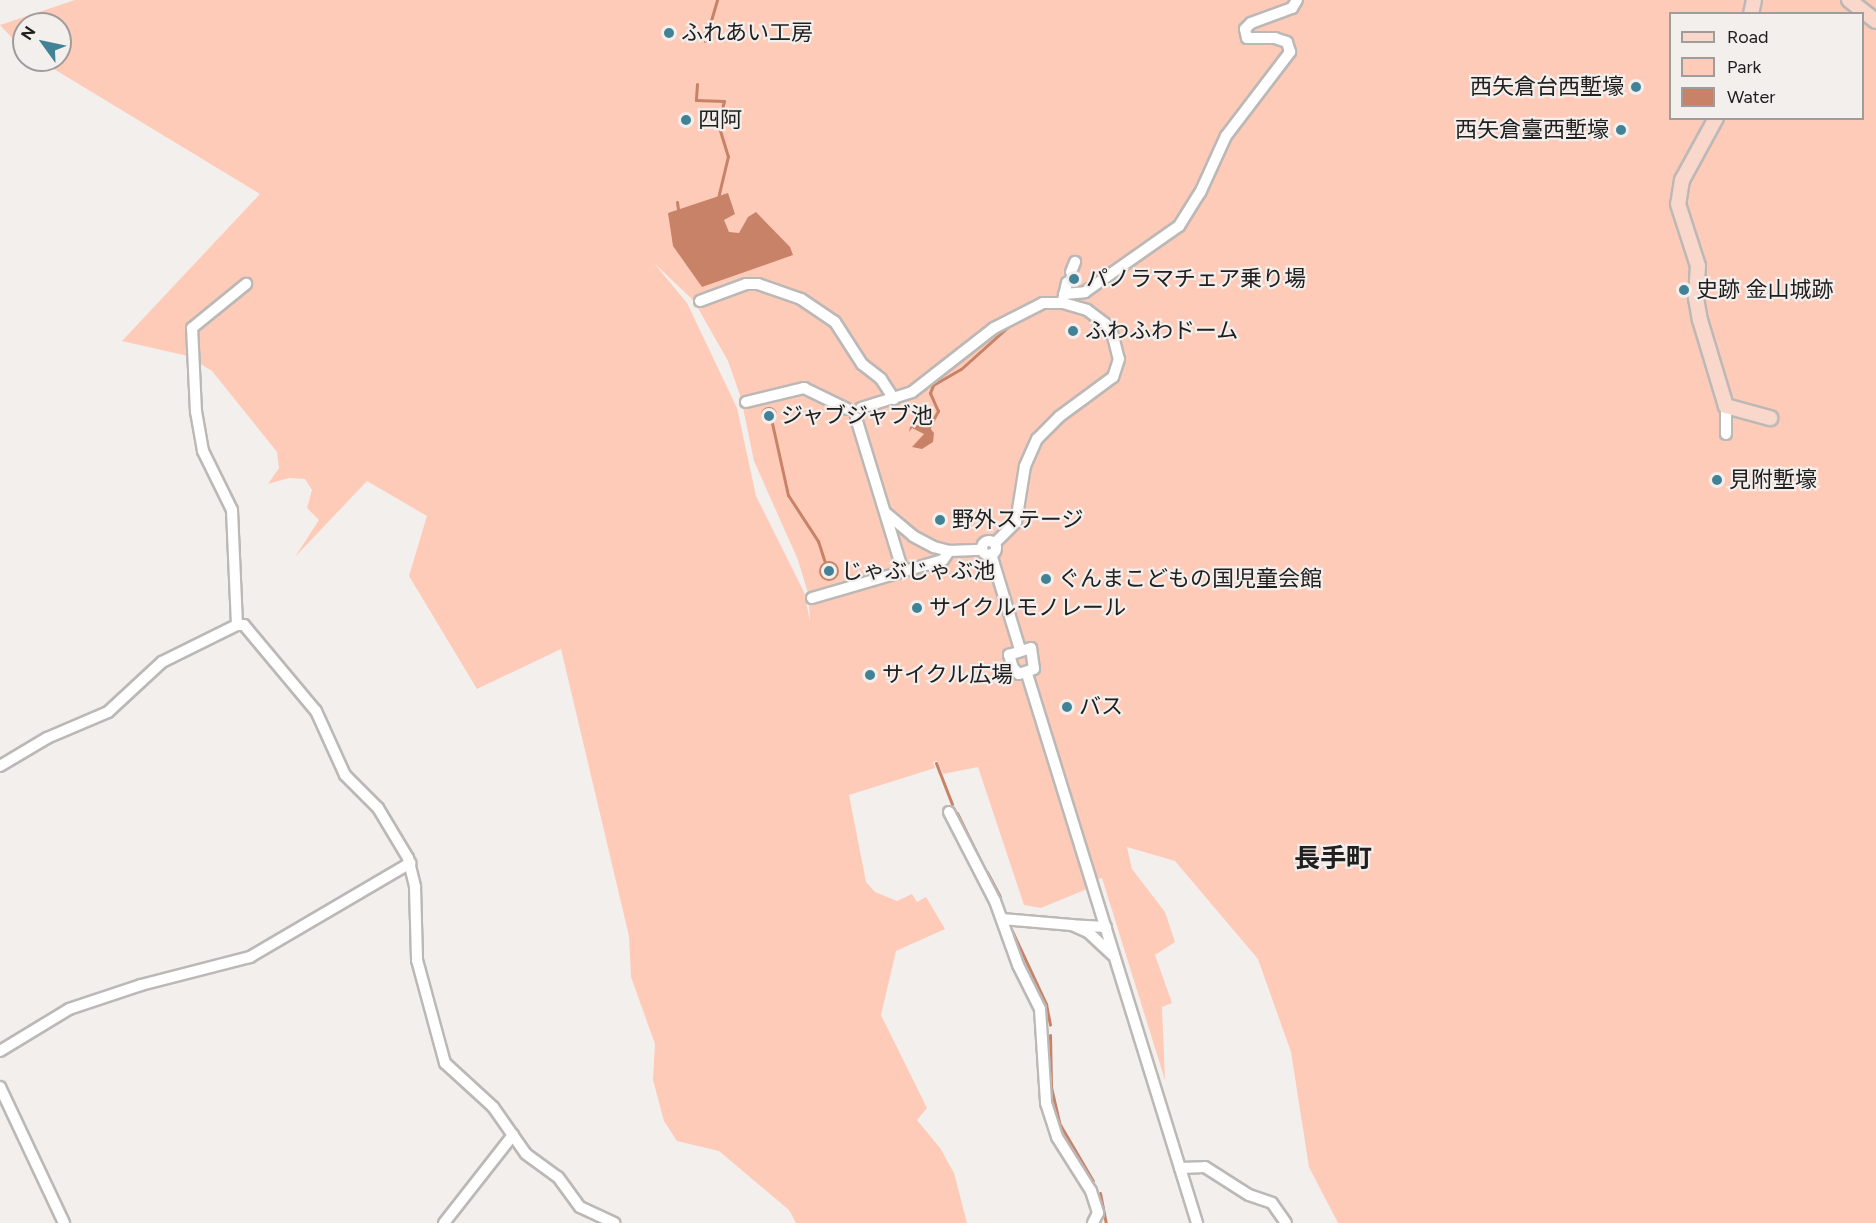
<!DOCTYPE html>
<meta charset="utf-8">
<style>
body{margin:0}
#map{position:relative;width:1876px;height:1223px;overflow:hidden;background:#f3efed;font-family:Figtree,"Noto Sans JP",sans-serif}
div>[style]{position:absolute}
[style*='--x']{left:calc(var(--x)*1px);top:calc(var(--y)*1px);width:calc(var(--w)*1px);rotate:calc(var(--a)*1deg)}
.green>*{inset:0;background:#fecbb8}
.water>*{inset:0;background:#c78268}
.round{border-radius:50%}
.stream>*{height:3px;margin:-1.5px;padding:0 1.5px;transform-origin:1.5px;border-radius:1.5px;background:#c78268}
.roads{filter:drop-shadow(2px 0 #bcb8b6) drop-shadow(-2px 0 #bcb8b6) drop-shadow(0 2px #bcb8b6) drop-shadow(0 -2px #bcb8b6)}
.minor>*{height:10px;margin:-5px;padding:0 5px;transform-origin:5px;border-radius:5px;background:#fff}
.minor>.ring{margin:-5px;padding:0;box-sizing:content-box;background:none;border:10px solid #fff;border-radius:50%}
.major>*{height:14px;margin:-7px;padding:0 7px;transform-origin:7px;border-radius:7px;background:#fad7cb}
.dots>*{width:16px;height:16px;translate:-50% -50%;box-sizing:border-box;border:3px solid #f3efed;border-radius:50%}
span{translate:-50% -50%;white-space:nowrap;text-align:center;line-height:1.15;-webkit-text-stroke:4.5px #f3efed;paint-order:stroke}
.poi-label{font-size:22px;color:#21201f}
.left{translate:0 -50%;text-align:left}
.right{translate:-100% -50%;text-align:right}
.quarter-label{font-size:26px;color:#21201f;font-weight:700}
.legend{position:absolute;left:1669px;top:12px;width:195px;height:108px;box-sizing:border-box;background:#f3efed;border:2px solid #9f9c9b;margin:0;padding:8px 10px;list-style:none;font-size:18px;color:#21201f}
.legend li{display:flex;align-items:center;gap:12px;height:30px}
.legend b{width:30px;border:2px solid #9f9c9b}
.north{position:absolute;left:12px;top:12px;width:60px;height:60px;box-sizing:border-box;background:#f3efed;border:2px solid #9f9c9b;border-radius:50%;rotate:303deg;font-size:16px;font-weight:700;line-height:24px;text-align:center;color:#21201f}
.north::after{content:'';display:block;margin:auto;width:21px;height:27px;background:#428296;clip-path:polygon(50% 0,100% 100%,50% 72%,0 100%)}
</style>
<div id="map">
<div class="green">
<i style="clip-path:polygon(evenodd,75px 0,1876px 0,1876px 1223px,1338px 1223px,1309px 1167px,1291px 1052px,1258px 959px,1175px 861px,1127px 847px,1132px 869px,1165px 912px,1175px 942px,1155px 955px,1172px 1003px,1162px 1007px,1165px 1080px,1102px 878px,1085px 882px,1087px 889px,1041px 908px,1024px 905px,978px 767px,943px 774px,937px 761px,933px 762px,935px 768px,849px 795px,866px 882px,875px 892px,897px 901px,912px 894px,917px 902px,926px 897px,945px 929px,896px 951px,881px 1015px,927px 1108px,917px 1120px,940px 1148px,954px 1173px,967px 1223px,796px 1223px,789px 1210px,719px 1151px,677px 1141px,664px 1121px,653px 1080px,655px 1044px,631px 977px,629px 936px,561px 649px,477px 689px,409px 576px,427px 516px,367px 481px,295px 557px,319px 520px,307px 508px,312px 490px,305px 479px,289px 478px,268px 484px,279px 468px,277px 452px,212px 371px,188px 356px,122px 341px,260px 194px,39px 60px,60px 60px,60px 24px,24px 24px,24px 51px,0 25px,75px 0,1670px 14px,1862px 14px,1862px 118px,1670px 118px,1670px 14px,75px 0,654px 263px,694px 301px,728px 361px,741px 398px,754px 461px,798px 560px,808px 593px,810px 621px,804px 592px,756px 496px,737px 408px,687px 303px,654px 263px)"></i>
</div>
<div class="water">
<i style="clip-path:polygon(728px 193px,735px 214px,724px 220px,729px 232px,739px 233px,748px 217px,756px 212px,790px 247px,793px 255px,702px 287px,673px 246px,668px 213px)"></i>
<i class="round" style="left:761px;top:407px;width:16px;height:16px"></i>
<i style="clip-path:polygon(926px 423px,934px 433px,933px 442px,922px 449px,912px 447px,924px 434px,912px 428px,909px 432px,910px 427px)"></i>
<i class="round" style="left:819px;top:561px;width:20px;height:20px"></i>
</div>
<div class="stream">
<i style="--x:705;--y:41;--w:43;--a:-73.7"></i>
<i style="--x:697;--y:84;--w:16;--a:94"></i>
<i style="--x:696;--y:100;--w:28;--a:2"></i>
<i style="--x:724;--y:101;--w:24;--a:105"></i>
<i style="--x:718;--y:124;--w:34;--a:73"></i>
<i style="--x:728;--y:156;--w:43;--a:103.4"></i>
<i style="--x:677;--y:202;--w:7;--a:82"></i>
<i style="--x:772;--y:423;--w:74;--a:77.5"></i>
<i style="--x:788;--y:495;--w:55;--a:56.9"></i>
<i style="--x:818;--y:541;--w:22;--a:72"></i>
<i style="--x:928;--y:429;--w:21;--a:-61"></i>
<i style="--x:938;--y:411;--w:20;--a:-114"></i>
<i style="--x:930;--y:393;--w:9;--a:-69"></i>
<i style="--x:933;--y:385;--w:32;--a:-30"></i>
<i style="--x:961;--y:369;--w:69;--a:-42"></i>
<i style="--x:936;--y:763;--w:44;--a:68.7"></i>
<i style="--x:957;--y:813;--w:57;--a:63.9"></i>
<i style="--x:987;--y:872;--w:27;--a:62"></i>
<i style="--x:1012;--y:931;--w:81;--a:65"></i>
<i style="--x:1046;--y:1004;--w:21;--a:79"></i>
<i style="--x:1050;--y:1035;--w:52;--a:88.9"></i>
<i style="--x:1051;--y:1087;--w:37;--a:77"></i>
<i style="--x:1059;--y:1123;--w:67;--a:59.6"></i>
<i style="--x:1100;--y:1193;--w:31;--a:79"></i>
</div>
<div class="roads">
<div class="minor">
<i style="--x:1071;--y:272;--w:11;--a:-68"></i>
<i style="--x:1064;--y:294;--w:21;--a:-5"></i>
<i style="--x:1085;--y:292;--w:115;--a:-35.1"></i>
<i style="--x:1179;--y:226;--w:39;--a:-58"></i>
<i style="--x:1200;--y:193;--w:63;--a:-65.5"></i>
<i style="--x:1226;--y:136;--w:106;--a:-52.7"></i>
<i style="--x:1290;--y:52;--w:10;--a:-107"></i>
<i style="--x:1287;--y:42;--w:13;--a:-162"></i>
<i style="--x:1275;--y:38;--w:28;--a:180"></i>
<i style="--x:1247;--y:38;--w:9;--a:-103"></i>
<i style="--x:1245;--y:29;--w:8;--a:-45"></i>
<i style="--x:1251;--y:23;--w:44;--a:-20.1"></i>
<i style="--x:1292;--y:8;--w:9;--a:-58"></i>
<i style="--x:1063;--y:300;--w:18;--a:-77"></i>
<i style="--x:700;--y:301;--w:49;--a:-20.3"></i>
<i style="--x:746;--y:284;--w:12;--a:0"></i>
<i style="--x:758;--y:284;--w:46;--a:19.2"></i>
<i style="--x:801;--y:299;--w:41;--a:34.1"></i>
<i style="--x:835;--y:322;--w:50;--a:57.3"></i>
<i style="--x:862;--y:364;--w:24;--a:38"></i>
<i style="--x:881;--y:379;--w:24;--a:57"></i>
<i style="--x:746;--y:402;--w:60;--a:-13.6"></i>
<i style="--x:804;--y:388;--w:48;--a:26"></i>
<i style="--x:861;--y:408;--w:53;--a:-17.4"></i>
<i style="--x:912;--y:392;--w:104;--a:-38"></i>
<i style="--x:994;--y:328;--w:55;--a:-27"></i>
<i style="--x:1043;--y:303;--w:20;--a:0"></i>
<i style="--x:1063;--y:303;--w:25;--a:16"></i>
<i style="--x:1087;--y:310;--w:30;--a:37"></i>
<i style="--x:1111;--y:328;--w:32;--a:76"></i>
<i style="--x:1119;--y:359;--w:19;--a:108"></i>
<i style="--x:1113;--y:377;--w:67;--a:143.5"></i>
<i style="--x:1059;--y:417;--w:31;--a:135"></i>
<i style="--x:1037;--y:439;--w:30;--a:114"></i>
<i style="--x:1025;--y:466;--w:57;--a:99.1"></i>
<i style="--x:1016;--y:522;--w:30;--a:135"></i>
<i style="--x:856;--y:418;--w:161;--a:73"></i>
<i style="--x:1726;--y:434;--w:28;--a:-90"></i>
<i style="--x:886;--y:513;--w:35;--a:40"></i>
<i style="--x:913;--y:536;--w:24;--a:28"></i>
<i style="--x:934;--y:547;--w:16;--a:15"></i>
<i style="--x:949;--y:551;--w:33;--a:-2"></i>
<i class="ring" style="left:982px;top:541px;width:4px;height:4px"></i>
<i style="--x:991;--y:554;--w:96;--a:73.1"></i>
<i style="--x:812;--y:598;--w:136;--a:-16.2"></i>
<i style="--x:943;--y:560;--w:11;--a:-56"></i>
<i style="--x:237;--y:625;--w:115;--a:-92.5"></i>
<i style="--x:232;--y:510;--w:66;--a:-116.2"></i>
<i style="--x:203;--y:451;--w:40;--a:-100"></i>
<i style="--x:196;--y:412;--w:84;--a:-92.7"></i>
<i style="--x:192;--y:328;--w:70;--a:-39.2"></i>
<i style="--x:1031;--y:648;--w:21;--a:82"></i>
<i style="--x:1034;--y:669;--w:16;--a:162"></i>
<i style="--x:1019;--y:674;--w:8;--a:-135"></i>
<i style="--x:1013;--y:668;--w:14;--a:-107"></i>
<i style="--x:1009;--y:655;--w:23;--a:-18"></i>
<i style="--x:1027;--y:674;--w:575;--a:72.79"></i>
<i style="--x:0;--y:766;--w:55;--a:-30.8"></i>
<i style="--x:47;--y:738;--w:66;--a:-23.1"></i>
<i style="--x:108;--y:712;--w:74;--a:-42.8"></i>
<i style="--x:162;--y:662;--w:84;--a:-26.3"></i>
<i style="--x:237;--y:625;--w:7;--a:0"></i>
<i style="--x:244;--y:625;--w:112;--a:50.1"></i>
<i style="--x:316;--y:711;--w:70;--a:65.6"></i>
<i style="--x:345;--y:775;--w:47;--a:45"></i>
<i style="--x:378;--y:808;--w:58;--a:59"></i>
<i style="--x:408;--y:858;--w:30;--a:76"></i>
<i style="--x:415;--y:887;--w:73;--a:88.4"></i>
<i style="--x:417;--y:960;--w:107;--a:74.8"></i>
<i style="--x:445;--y:1063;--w:65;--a:42.5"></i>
<i style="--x:493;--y:1107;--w:57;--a:54.9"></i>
<i style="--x:526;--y:1154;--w:39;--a:36"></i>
<i style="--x:558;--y:1177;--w:37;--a:54"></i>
<i style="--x:580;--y:1207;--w:38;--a:25"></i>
<i style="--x:949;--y:812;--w:100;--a:62.7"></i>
<i style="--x:995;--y:901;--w:68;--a:70.2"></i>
<i style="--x:1018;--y:965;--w:49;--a:63.4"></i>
<i style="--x:1040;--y:1009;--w:94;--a:86.3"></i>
<i style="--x:1046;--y:1103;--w:36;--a:72"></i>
<i style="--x:1057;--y:1137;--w:64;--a:57.8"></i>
<i style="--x:1091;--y:1191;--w:23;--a:72"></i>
<i style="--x:1098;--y:1213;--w:11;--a:117"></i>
<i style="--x:1002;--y:919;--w:70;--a:4.9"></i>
<i style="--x:1106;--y:927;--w:34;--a:-177"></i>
<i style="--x:1072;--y:925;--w:17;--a:24"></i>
<i style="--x:1088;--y:932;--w:33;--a:43"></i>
<i style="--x:0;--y:1051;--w:81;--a:-31.3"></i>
<i style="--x:69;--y:1009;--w:76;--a:-18.4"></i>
<i style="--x:141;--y:985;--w:113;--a:-14.4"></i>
<i style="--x:250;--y:957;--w:186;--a:-30.4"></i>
<i style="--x:0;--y:1087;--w:150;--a:64.8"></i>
<i style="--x:1180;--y:1168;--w:25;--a:-2"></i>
<i style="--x:1205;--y:1167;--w:52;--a:32.5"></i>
<i style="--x:1249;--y:1195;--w:24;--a:19"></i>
<i style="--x:1272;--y:1203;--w:24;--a:55"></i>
<i style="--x:444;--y:1223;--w:112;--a:-51.9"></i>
</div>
<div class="major">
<i style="--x:1849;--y:0;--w:34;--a:38"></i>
<i style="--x:1751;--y:14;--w:14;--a:-78"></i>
<i style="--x:1716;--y:118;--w:71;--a:118.7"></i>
<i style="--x:1682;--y:180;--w:24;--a:99"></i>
<i style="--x:1678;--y:204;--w:65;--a:72.1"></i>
<i style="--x:1698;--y:266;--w:32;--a:94"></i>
<i style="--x:1696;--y:298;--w:22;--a:80"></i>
<i style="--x:1700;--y:320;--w:90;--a:73.2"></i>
<i style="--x:1726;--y:406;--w:46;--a:15.3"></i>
</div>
</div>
<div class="dots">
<i style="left:669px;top:33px;background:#428296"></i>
<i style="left:1636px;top:87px;background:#428296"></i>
<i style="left:686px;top:120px;background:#428296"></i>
<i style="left:1621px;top:130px;background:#428296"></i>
<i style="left:1074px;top:279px;background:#428296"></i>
<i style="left:1684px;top:290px;background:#428296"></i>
<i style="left:1073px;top:331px;background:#428296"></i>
<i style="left:769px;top:416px;background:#428296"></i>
<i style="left:1717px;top:480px;background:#428296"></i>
<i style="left:940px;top:520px;background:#428296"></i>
<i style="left:829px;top:571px;background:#428296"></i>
<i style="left:1046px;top:579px;background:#428296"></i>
<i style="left:917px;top:608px;background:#428296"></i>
<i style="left:870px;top:675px;background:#428296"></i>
<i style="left:1067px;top:707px;background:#428296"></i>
</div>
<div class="poi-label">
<span class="left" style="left:681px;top:33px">ふれあい工房</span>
<span class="right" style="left:1624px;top:87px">西矢倉台西塹壕</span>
<span class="left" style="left:698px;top:120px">四阿</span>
<span class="right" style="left:1609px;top:130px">西矢倉臺西塹壕</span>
<span class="left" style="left:1086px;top:279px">パノラマチェア乗り場</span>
<span class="left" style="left:1696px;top:290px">史跡 金山城跡</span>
<span class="left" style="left:1085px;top:331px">ふわふわドーム</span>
<span class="left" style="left:781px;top:416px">ジャブジャブ池</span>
<span class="left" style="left:1729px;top:480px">見附塹壕</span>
<span class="left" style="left:952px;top:520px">野外ステージ</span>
<span class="left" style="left:841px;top:571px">じゃぶじゃぶ池</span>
<span class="left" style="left:1058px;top:579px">ぐんまこどもの国児童会館</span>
<span class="left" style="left:929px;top:608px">サイクルモノレール</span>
<span class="left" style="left:882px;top:675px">サイクル広場</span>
<span class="left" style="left:1079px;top:707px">バス</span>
</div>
<div class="quarter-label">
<span style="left:1333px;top:859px">長手町</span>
</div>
<ul class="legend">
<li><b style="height:8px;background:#fad7cb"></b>Road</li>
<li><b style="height:16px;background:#fecbb8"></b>Park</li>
<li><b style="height:16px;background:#c78268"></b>Water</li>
</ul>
<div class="north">N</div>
</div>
